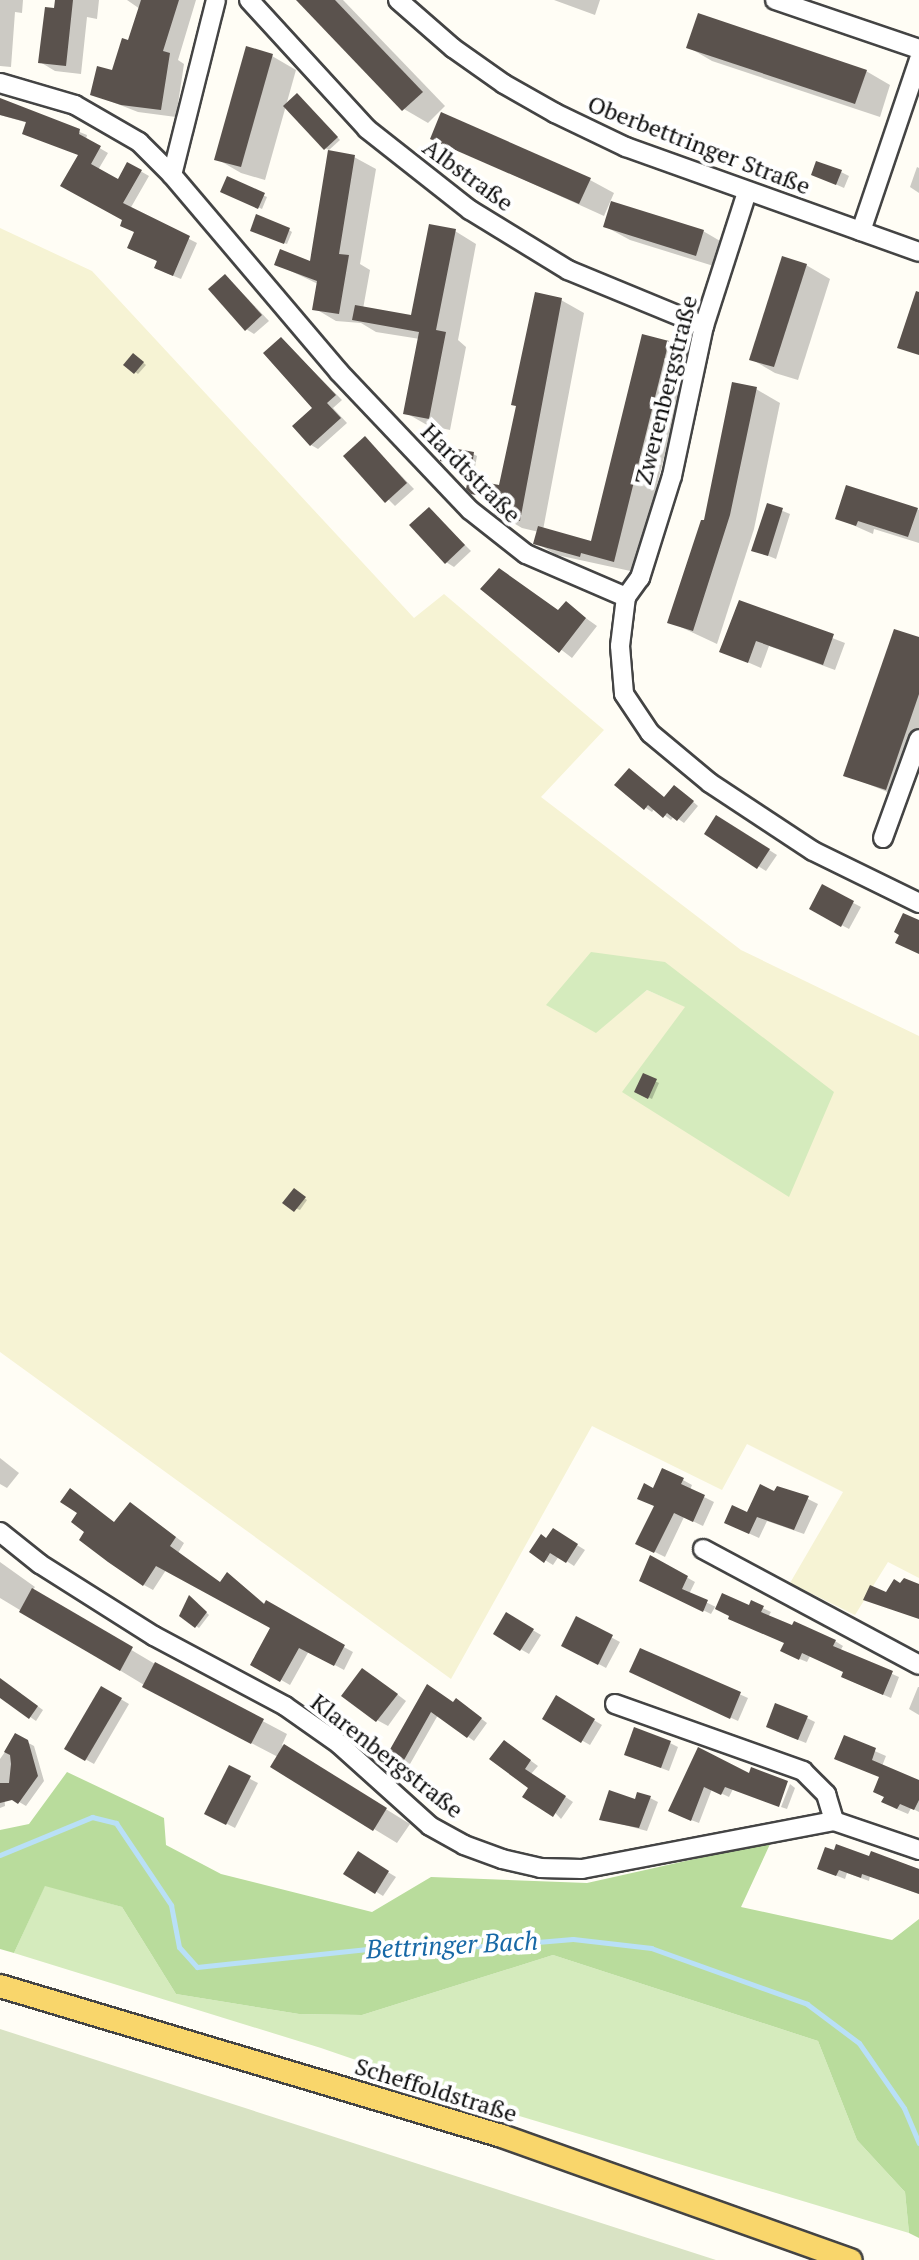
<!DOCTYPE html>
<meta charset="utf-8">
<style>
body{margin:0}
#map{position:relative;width:919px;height:2260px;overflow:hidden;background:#fffdf5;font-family:"PT Serif",serif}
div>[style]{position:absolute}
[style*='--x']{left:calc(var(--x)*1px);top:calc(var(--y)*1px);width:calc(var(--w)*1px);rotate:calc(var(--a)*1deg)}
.farmland>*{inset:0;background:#f6f3d4}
.green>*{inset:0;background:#d5ebbd}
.forest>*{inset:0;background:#b9dc9c}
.cemetery>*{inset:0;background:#d9e3c4}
.shadow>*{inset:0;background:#0003}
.stream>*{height:5px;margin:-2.5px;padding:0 2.5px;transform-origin:2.5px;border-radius:2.5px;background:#b9e0f7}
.building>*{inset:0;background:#5a524d}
.roads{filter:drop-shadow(2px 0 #444) drop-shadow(-2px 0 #444) drop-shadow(0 2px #444) drop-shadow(0 -2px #444)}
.minor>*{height:18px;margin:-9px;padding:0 9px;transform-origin:9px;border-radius:9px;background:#fff}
.major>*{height:22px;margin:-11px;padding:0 11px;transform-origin:11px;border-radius:11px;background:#f9d66b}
span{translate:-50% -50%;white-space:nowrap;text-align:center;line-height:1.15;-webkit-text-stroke:8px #fff;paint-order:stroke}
.street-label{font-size:24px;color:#111}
.water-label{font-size:26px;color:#1768a6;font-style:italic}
</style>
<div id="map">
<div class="farmland">
<i style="clip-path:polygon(evenodd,0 228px,92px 271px,414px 618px,444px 594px,604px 730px,541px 797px,741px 950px,919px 1036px,919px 1578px,888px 1562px,855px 1615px,790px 1583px,843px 1492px,747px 1444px,722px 1490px,592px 1426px,451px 1679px,0 1352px,0 228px,664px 962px,788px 1197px,686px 1007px,647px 990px,596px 1032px,664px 962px)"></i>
</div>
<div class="green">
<i style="clip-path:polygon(591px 952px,665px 962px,834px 1092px,789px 1197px,622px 1092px,685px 1007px,647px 990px,596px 1033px,546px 1005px)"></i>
<i style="clip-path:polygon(45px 1885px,122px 1907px,176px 1994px,299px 2014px,362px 2015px,553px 1955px,818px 2041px,857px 2140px,905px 2192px,909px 2233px,516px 2115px,321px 2048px,14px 1953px)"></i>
</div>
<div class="forest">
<i style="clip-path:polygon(67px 1772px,164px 1818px,166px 1845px,221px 1874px,372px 1912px,431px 1877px,587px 1883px,771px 1842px,741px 1907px,892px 1940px,919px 1919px,919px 2238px,909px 2233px,905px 2192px,857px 2140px,818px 2041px,553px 1955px,362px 2015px,299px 2014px,176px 1994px,122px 1907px,45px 1886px,14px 1953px,0 1949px,0 1830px,29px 1824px)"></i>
</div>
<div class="cemetery">
<i style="clip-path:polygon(0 2029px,409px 2161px,716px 2260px,0 2260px)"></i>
</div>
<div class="shadow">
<i style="clip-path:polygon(0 0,23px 0,22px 13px,15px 12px,11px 67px,0 66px)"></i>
<i style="clip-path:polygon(57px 0,99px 0,97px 19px,87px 17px,81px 74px,55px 71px,40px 62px)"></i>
<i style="clip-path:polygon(127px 0,196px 0,178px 60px,184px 64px,176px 117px,138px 112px,92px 94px,114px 73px,130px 43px,140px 9px)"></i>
<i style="clip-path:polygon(298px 0,343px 0,445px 106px,428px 123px,404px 109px)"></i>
<i style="clip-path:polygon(554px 0,600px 0,595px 15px)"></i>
<i style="clip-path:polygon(688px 47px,866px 71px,890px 85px,880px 117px,712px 61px)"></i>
<i style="clip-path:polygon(272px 56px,296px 70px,265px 180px,241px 173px,217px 159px)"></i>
<i style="clip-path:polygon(300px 97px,340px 140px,329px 150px,325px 148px)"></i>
<i style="clip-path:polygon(0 100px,87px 135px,86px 140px,108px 153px,98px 170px,118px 182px,128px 164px,149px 176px,130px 209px,197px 243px,181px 279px,164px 272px,80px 155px,28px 123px,0 115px)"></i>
<i style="clip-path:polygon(432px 138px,590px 180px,614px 193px,604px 216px)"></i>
<i style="clip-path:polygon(354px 157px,376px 169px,360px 264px,370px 270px,363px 309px,413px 317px,455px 231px,476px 244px,458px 340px,466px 347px,450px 430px,427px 425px,406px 413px,420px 339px,376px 332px,361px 323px,336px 321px,314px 308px,318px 284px,276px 264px,311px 264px)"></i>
<i style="clip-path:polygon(917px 167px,919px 168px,919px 193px,910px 187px)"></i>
<i style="clip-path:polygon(841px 172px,849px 176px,844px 188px,813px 174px)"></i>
<i style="clip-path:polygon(228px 179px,267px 197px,262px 209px,223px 191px)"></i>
<i style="clip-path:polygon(606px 227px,703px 231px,727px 245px,720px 268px,630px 240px)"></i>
<i style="clip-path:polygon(289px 230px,292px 232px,287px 244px,255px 232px)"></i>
<i style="clip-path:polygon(806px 265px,830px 279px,798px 380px,775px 373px,751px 359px)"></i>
<i style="clip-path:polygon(226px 276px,269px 321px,254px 334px,246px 329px)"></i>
<i style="clip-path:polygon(561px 300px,584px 313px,543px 530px,592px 543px,668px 343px,690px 355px,635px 572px,557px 555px,536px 543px,539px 532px,522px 528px,498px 514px,497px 506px,472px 492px,501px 487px)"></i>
<i style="clip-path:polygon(282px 340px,342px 400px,333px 408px,347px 423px,318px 449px,311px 445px,314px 408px)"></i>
<i style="clip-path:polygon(137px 357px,146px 365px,138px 374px,126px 365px)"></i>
<i style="clip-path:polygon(756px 389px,780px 403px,754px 529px,717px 644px,670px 622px)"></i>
<i style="clip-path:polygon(365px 438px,414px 489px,395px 506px,345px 456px)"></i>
<i style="clip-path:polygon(473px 454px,477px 456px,475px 467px,445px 462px)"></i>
<i style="clip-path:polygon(848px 487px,919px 510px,919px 543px,874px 529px,873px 534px,837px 518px)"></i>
<i style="clip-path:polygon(768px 505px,790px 514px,776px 559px,754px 550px)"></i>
<i style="clip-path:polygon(429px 509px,471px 551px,454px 567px,446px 562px)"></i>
<i style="clip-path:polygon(483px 589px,559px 611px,566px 604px,597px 626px,572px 658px)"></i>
<i style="clip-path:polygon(740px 602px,845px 643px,835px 670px,769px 646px,761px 668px,722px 651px)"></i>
<i style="clip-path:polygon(919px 639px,919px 750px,902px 798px,846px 775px)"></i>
<i style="clip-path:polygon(617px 785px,665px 799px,681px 791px,698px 806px,684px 823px,674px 816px,671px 820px,655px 808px,652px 812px,646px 808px)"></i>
<i style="clip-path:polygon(717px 817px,777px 855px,766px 871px,706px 834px)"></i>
<i style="clip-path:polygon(823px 887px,861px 907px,849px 929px,811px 909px)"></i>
<i style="clip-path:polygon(644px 1076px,659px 1083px,652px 1099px,637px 1092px)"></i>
<i style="clip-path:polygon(294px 1191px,307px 1200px,300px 1210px,292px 1207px)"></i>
<i style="clip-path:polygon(0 1458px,19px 1473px,7px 1488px,0 1484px)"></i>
<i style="clip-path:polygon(683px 1480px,692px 1485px,690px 1490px,714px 1502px,703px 1526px,684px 1517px,665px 1557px,647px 1548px,656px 1506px,654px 1490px)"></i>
<i style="clip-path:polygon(796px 1493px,818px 1504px,804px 1534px,767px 1521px,759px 1538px,737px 1528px,775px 1494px)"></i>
<i style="clip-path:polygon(131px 1504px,184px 1543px,178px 1553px,221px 1584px,228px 1574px,266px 1605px,353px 1652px,344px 1670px,309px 1651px,290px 1685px,253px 1664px,273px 1627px,166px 1570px,153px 1590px,144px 1585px,115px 1524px)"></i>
<i style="clip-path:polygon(561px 1535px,585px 1550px,574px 1566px,559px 1556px,553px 1565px,532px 1552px,546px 1539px)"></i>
<i style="clip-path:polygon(651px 1557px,695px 1582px,689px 1594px,718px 1608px,750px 1608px,752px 1603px,771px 1612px,768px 1617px,835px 1641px,843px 1646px,840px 1651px,899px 1677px,891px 1698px,851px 1681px,845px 1672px,810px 1656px,807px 1662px,790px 1655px,786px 1643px,715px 1607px,711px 1614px,649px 1584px)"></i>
<i style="clip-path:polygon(0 1562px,35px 1587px,32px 1591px,155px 1664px,287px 1734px,282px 1745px,410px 1824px,397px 1843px,374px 1829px,278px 1757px,169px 1700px,0 1598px)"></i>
<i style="clip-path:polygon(193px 1600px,209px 1615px,199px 1628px,181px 1615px)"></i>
<i style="clip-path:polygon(507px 1615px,541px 1635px,529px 1654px,495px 1634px)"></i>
<i style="clip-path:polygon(577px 1619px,620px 1642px,606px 1668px,564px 1645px)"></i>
<i style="clip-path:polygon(641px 1650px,748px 1698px,738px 1721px,639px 1675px)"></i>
<i style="clip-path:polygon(373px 1676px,406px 1701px,388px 1726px,377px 1720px)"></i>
<i style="clip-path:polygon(0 1679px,43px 1710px,36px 1721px,0 1696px)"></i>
<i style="clip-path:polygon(428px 1686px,454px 1704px,463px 1705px,487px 1723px,474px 1741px,438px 1715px,406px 1771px,387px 1760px)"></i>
<i style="clip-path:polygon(918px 1687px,919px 1687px,919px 1715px,909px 1709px)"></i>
<i style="clip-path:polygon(102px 1688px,129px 1704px,94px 1764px,67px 1749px)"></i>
<i style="clip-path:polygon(557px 1698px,602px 1725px,590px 1745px,544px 1719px)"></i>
<i style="clip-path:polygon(807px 1718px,815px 1722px,806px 1743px,776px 1731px)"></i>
<i style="clip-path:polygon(16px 1736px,34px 1746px,44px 1781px,26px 1806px,4px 1793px,5px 1806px,0 1808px,0 1759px)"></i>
<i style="clip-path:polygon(845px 1738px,886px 1756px,882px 1766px,919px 1782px,919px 1812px,911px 1808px,908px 1814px,894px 1808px,886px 1797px,881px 1778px)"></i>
<i style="clip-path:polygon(670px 1743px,678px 1747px,669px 1771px,634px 1758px)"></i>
<i style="clip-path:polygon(512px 1747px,538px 1766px,531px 1774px,573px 1802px,561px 1819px,531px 1787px)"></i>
<i style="clip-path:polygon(699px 1750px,750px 1775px,786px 1783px,733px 1789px,729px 1797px,712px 1789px,699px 1823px,678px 1815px)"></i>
<i style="clip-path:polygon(229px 1768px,258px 1783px,235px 1828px,206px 1813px)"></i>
<i style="clip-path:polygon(790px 1784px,795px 1788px,787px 1809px,781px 1807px)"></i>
<i style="clip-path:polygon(650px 1798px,658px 1802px,647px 1831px,602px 1819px)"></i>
<i style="clip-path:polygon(872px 1853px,919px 1869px,919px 1894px,870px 1876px,869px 1881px,847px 1873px,845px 1879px,827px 1872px,870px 1859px)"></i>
<i style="clip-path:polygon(358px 1854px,396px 1877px,383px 1896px,346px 1873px)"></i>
</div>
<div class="stream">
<i style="--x:0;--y:1855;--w:100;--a:-22.4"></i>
<i style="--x:92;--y:1817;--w:25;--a:14"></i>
<i style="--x:116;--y:1823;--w:99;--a:56.1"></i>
<i style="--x:171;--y:1905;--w:43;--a:79.2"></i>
<i style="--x:179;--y:1947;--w:27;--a:48"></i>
<i style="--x:197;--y:1967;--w:181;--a:-6"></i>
<i style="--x:377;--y:1948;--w:114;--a:-1"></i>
<i style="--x:491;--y:1946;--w:82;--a:-4.9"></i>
<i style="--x:573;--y:1939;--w:79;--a:6.6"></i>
<i style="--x:651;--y:1948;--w:166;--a:19.7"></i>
<i style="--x:807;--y:2004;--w:65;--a:36.9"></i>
<i style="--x:859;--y:2043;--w:79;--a:55.3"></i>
<i style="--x:904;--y:2108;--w:38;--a:67"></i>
</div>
<div class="building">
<i style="clip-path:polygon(55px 0,73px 0,66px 66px,38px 63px,45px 7px,54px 8px)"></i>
<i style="clip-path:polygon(141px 0,179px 0,163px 51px,170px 53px,161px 110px,121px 105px,90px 95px,97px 66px,112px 70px,122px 38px,128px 40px)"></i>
<i style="clip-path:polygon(296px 0,335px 0,423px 92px,402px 111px)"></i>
<i style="clip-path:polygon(698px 13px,867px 70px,855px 104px,686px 48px)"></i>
<i style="clip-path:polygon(246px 46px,273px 54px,241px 167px,214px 160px)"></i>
<i style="clip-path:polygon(297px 93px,338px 137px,324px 150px,283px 106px)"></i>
<i style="clip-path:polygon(0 98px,80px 129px,79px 134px,101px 146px,91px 164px,118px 179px,127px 162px,142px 170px,123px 203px,190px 236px,173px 276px,154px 268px,157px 261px,127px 248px,134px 232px,120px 226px,122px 220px,60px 186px,78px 155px,22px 134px,26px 122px,0 115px)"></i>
<i style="clip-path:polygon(441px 112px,591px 178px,579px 204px,430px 139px)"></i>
<i style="clip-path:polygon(328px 150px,355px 155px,339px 254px,349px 255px,339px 314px,312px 310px,317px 281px,274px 265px,280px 249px,310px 261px)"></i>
<i style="clip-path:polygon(816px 161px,842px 170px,836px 185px,811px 175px)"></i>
<i style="clip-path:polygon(227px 176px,265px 193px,258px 209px,220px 192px)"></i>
<i style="clip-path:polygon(611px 201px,704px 230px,696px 256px,603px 227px)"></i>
<i style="clip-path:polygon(256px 214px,290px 228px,284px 244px,250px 231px)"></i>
<i style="clip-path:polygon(429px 224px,456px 229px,436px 330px,446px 332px,429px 419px,403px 414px,419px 332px,352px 320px,355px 305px,411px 315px)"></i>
<i style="clip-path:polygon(782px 256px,807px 264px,774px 367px,749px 360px)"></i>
<i style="clip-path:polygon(225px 274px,262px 315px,245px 331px,208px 289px)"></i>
<i style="clip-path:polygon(916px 291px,919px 292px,919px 355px,897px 348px)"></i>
<i style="clip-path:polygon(535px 292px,562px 298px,520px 521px,497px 516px,494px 513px,497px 499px,471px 494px,466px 489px,468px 479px,499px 485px,516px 406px,511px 405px)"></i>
<i style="clip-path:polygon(642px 334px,669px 341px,614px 562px,581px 553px,580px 557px,533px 544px,538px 526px,591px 541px)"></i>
<i style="clip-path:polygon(281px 337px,336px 395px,327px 403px,341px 418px,310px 446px,292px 426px,312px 408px,263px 353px)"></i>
<i style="clip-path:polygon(133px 353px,144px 362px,134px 374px,123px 365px)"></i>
<i style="clip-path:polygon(732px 382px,757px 387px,730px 515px,693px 631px,667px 623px,701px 520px,704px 520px)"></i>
<i style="clip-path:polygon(365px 436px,407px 483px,385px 503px,343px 456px)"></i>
<i style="clip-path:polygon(441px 446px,474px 452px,472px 466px,440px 461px)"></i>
<i style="clip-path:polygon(846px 485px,918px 508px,908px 537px,858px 521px,856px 526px,835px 519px)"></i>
<i style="clip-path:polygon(767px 503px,783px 508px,768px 556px,751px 551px)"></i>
<i style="clip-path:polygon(429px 507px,465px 545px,445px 564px,409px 525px)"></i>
<i style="clip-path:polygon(499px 568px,558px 610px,566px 601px,586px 618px,559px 653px,480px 589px)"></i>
<i style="clip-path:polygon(739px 600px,834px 634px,823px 665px,756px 641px,748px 663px,719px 652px)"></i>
<i style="clip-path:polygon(894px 629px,919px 637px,919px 694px,886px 790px,843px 776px)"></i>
<i style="clip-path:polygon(629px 768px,664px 797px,674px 785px,694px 801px,677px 821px,667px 813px,663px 818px,648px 805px,644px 810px,614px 785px)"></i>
<i style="clip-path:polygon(716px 815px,770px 849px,757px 869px,704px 834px)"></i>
<i style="clip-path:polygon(822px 884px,854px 901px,841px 927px,809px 909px)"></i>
<i style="clip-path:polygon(903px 913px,919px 920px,919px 954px,895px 943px,899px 935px,894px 932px)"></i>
<i style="clip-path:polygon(643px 1073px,657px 1079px,648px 1099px,634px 1092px)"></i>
<i style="clip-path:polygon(294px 1188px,306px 1197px,294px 1212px,282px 1203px)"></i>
<i style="clip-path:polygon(662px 1468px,684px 1478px,681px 1484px,705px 1495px,693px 1522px,674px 1513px,654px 1553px,635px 1544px,654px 1506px,637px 1499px,644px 1483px,653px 1488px)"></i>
<i style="clip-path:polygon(760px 1484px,774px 1491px,777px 1486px,809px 1496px,794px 1530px,757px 1517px,749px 1534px,724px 1523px,732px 1505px,747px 1512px)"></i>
<i style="clip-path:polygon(70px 1488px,114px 1522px,130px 1502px,176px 1537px,170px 1546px,220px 1582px,227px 1572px,264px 1604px,266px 1600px,345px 1645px,334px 1666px,299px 1648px,280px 1682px,250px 1665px,270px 1628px,156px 1566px,143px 1586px,108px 1562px,79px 1540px,84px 1532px,71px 1522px,77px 1513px,60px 1502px)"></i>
<i style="clip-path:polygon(553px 1528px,578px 1544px,566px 1563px,550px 1553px,544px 1563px,529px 1552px,541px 1534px,546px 1538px)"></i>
<i style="clip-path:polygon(650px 1555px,688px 1576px,682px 1589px,708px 1600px,703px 1612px,639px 1581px)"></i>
<i style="clip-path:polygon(904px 1578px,919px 1584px,919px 1619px,863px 1600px,870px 1585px,886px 1592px,894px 1579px,900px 1583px)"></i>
<i style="clip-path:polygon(32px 1588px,133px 1647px,120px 1671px,19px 1612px)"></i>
<i style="clip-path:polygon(722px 1593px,749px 1605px,751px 1600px,764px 1606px,761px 1612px,792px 1625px,794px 1621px,836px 1640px,833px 1646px,893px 1671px,883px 1695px,841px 1677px,843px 1672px,802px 1653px,799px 1660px,780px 1651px,784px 1643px,728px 1619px,729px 1616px,715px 1609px)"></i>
<i style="clip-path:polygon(189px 1595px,207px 1612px,195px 1628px,179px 1616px)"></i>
<i style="clip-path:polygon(506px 1612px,534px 1629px,520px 1651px,493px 1634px)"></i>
<i style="clip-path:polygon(576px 1616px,613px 1635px,598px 1665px,561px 1646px)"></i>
<i style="clip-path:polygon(640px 1648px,741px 1692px,730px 1719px,629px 1672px)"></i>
<i style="clip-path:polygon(155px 1662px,264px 1719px,251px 1744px,142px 1687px)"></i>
<i style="clip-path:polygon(362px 1668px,398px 1694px,376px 1722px,341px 1696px)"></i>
<i style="clip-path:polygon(0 1678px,38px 1706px,29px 1719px,0 1698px)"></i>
<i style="clip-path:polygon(427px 1684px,453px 1702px,456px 1698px,482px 1718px,467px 1738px,431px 1712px,399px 1769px,384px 1760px)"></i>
<i style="clip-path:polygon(101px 1686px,122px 1698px,85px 1761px,64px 1749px)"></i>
<i style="clip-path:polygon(556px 1695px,595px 1719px,581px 1743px,542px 1719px)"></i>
<i style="clip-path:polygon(775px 1703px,808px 1716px,798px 1740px,766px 1727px)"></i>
<i style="clip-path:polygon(634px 1727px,671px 1741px,661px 1768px,624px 1755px)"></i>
<i style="clip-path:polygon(15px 1733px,28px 1740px,38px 1776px,18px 1804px,12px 1800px,0 1803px,0 1783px,9px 1783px,11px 1764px,10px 1755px,4px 1752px)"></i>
<i style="clip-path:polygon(844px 1735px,876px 1748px,872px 1760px,919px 1780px,919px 1800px,914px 1810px,900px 1804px,897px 1809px,881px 1802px,884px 1797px,873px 1792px,879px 1777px,834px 1759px)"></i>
<i style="clip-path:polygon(504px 1740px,531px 1760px,525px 1769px,566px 1796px,553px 1817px,522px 1797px,528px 1788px,489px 1759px)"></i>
<i style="clip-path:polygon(284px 1744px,387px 1808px,373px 1831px,270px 1767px)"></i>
<i style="clip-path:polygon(698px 1747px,749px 1773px,751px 1767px,788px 1781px,779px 1807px,725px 1787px,721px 1795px,704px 1787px,691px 1821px,668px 1811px)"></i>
<i style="clip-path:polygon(229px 1765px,251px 1776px,226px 1825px,204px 1814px)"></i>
<i style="clip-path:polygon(609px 1790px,635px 1799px,637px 1792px,651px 1796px,639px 1828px,599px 1820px)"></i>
<i style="clip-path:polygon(836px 1844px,869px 1856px,871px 1851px,919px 1869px,919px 1894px,862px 1874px,861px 1878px,839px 1870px,836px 1876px,817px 1869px,825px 1847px,834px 1850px)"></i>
<i style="clip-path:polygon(358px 1851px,389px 1871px,375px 1894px,343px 1874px)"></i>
</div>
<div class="roads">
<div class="minor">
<i style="--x:249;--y:0;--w:175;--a:47.5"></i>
<i style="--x:367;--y:129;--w:131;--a:38.2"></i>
<i style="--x:470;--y:210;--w:115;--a:31.5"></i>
<i style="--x:568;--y:270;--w:147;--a:22.4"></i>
<i style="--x:398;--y:0;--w:73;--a:41.1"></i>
<i style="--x:453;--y:48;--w:62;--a:35.2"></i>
<i style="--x:504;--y:84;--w:59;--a:29.6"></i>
<i style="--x:555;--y:113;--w:79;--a:25.6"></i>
<i style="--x:626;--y:147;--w:311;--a:19.7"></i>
<i style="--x:775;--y:0;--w:152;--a:18.8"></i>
<i style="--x:0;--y:83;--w:78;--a:16.3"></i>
<i style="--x:75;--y:105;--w:74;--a:30"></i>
<i style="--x:139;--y:142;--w:47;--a:45"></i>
<i style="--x:172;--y:175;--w:258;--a:49.7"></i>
<i style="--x:339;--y:372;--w:190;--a:46.5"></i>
<i style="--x:470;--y:510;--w:71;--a:38.2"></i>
<i style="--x:526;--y:554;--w:109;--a:23.3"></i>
<i style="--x:626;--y:597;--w:49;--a:97"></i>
<i style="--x:620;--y:646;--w:48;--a:85.2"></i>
<i style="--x:624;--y:694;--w:47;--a:56.3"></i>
<i style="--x:650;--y:733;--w:78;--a:39.8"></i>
<i style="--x:710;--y:783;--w:123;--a:33.4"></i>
<i style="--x:813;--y:851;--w:118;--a:26.1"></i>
<i style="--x:172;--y:175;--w:180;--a:-75.9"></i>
<i style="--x:861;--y:231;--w:181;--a:-71.3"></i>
<i style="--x:626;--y:597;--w:24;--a:-54"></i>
<i style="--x:640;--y:578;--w:107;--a:-72.6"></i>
<i style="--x:672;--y:476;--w:153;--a:-78"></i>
<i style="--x:704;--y:326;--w:141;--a:-72.2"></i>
<i style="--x:883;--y:838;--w:105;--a:-70"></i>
<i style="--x:0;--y:1532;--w:51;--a:38.7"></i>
<i style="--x:40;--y:1564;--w:135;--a:32.3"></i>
<i style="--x:154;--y:1636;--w:149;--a:28.1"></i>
<i style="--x:285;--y:1706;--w:66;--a:35.1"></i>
<i style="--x:339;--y:1744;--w:122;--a:42"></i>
<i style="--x:430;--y:1826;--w:39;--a:29"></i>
<i style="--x:464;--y:1845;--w:40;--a:20.2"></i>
<i style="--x:502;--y:1859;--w:39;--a:13"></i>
<i style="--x:540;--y:1868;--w:42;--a:1.4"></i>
<i style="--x:582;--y:1869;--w:257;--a:-10.8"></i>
<i style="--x:834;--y:1821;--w:90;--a:18.8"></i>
<i style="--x:703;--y:1549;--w:245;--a:28.2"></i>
<i style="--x:615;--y:1704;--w:200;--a:19.6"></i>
<i style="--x:803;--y:1771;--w:33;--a:45"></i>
<i style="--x:826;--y:1794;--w:28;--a:73"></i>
</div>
<div class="major">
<i style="--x:0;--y:1986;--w:524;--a:16.64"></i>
<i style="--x:502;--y:2136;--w:370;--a:19.6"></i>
</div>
</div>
<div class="street-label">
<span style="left:699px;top:145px;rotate:21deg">Oberbettringer Straße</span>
<span style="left:468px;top:175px;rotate:36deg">Albstraße</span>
<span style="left:666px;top:390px;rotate:-76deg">Zwerenbergstraße</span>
<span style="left:471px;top:473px;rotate:45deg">Hardtstraße</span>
<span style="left:387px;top:1756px;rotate:38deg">Klarenbergstraße</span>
<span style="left:436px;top:2090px;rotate:17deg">Scheffoldstraße</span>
</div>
<div class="water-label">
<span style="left:452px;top:1945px;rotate:-3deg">Bettringer Bach</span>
</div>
</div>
